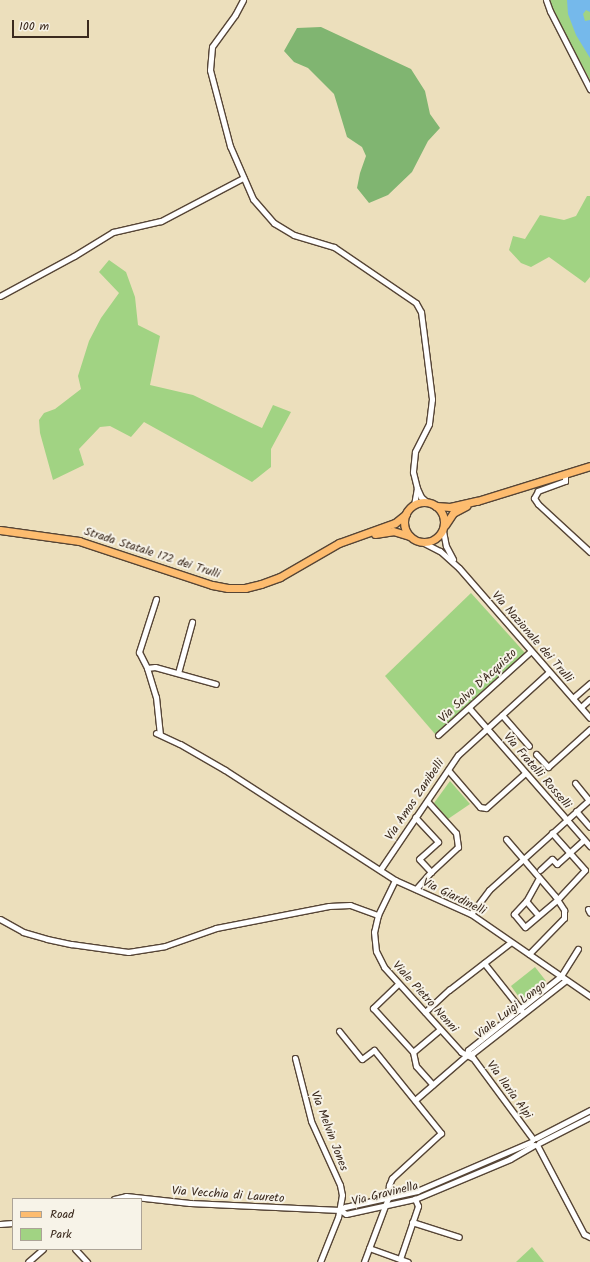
<!DOCTYPE html>
<style>
body{margin:0}
#map{position:relative;width:590px;height:1262px;overflow:hidden;background:#ecdfbc;font-family:Kalam,sans-serif}
div>[style]{position:absolute}
[style*='--x']{left:calc(var(--x)*1px);top:calc(var(--y)*1px);width:calc(var(--w)*1px);rotate:calc(var(--a)*1deg)}
.green>*{inset:0;background:#a1d383}
.forest>*{inset:0;background:#80b571}
.water>*{inset:0;background:#75b9eb}
.roads{filter:drop-shadow(1px 0 #564536) drop-shadow(-1px 0 #564536) drop-shadow(0 1px #564536) drop-shadow(0 -1px #564536)}
.minor>*{height:5px;margin:-2.5px;padding:0 2.5px;transform-origin:2.5px;border-radius:2.5px;background:#fff}
.major>*{height:7px;margin:-3.5px;padding:0 3.5px;transform-origin:3.5px;border-radius:3.5px;background:#fdbc6f}
.major>.ring{margin:-3.5px;padding:0;box-sizing:content-box;background:none;border:7px solid #fdbc6f;border-radius:50%}
span{translate:-50% -50%;white-space:nowrap;text-align:center;line-height:1.15;-webkit-text-stroke:4px #f7f3e8;paint-order:stroke}
.street-label{font-size:12px;color:#3b2a1e}
.legend{position:absolute;left:12px;top:1198px;width:130px;height:52px;box-sizing:border-box;background:#f7f3e8;border:1px solid #aca397;margin:0;padding:5px 7px;list-style:none;font-size:12px;color:#3b2a1e}
.legend li{display:flex;align-items:center;gap:8px;height:20px}
.legend b{width:20px;border:1px solid #aca397}
.scale{position:absolute;left:12px;top:20px;width:77px;height:18px;box-sizing:border-box;border:2px solid #3b2a1e;border-top:0;padding-left:5px;font-size:12px;line-height:14px;white-space:nowrap;color:#3b2a1e;-webkit-text-stroke:3px #f7f3e8;paint-order:stroke}
</style>
<div id="map">
<div class="green">
<i style="clip-path:polygon(550px 0,590px 0,590px 80px,552px 9px)"></i>
<i style="clip-path:polygon(587px 196px,590px 196px,590px 277px,585px 283px,549px 257px,531px 267px,521px 263px,509px 250px,513px 236px,525px 239px,540px 215px,564px 220px,576px 216px)"></i>
<i style="clip-path:polygon(109px 260px,126px 272px,135px 297px,138px 325px,160px 336px,150px 385px,193px 395px,262px 428px,273px 405px,291px 412px,271px 449px,271px 467px,252px 482px,144px 422px,131px 437px,110px 426px,100px 427px,79px 449px,84px 465px,53px 480px,40px 433px,39px 420px,44px 413px,55px 409px,81px 389px,78px 376px,89px 341px,101px 318px,119px 293px,99px 272px)"></i>
<i style="clip-path:polygon(471px 593px,525px 653px,435px 734px,385px 676px)"></i>
<i style="clip-path:polygon(450px 781px,470px 804px,448px 819px,434px 803px)"></i>
<i style="clip-path:polygon(535px 967px,546px 981px,521px 1000px,511px 986px)"></i>
<i style="clip-path:polygon(532px 1247px,544px 1262px,516px 1262px)"></i>
</div>
<div class="forest">
<i style="clip-path:polygon(321px 27px,411px 69px,425px 91px,430px 114px,440px 128px,428px 141px,412px 172px,388px 195px,369px 203px,357px 188px,360px 173px,366px 156px,362px 147px,347px 137px,334px 94px,308px 68px,294px 62px,284px 51px,297px 28px)"></i>
</div>
<div class="water">
<i style="clip-path:polygon(567px 0,590px 0,590px 12px,586px 10px,583px 14px,585px 21px,590px 20px,590px 58px,576px 35px,568px 14px)"></i>
</div>
<div class="roads">
<div class="minor">
<i style="--x:243;--y:0;--w:17;--a:118"></i>
<i style="--x:235;--y:15;--w:39;--a:126"></i>
<i style="--x:212;--y:47;--w:23;--a:95"></i>
<i style="--x:210;--y:70;--w:79;--a:75.3"></i>
<i style="--x:230;--y:146;--w:58;--a:66.5"></i>
<i style="--x:253;--y:199;--w:32;--a:49"></i>
<i style="--x:274;--y:223;--w:23;--a:31"></i>
<i style="--x:294;--y:235;--w:42;--a:16.7"></i>
<i style="--x:334;--y:247;--w:99;--a:34.3"></i>
<i style="--x:416;--y:303;--w:10;--a:61"></i>
<i style="--x:421;--y:312;--w:88;--a:82.8"></i>
<i style="--x:432;--y:399;--w:25;--a:97"></i>
<i style="--x:429;--y:424;--w:31;--a:117"></i>
<i style="--x:415;--y:452;--w:20;--a:96"></i>
<i style="--x:413;--y:472;--w:16;--a:76"></i>
<i style="--x:546;--y:0;--w:12;--a:70"></i>
<i style="--x:550;--y:11;--w:88;--a:62.9"></i>
<i style="--x:0;--y:296;--w:84;--a:-28.4"></i>
<i style="--x:74;--y:256;--w:46;--a:-31.6"></i>
<i style="--x:113;--y:232;--w:49;--a:-12.9"></i>
<i style="--x:161;--y:221;--w:93;--a:-27.7"></i>
<i style="--x:565;--y:474;--w:7;--a:90"></i>
<i style="--x:565;--y:481;--w:29;--a:160"></i>
<i style="--x:538;--y:491;--w:8;--a:120"></i>
<i style="--x:534;--y:498;--w:7;--a:56"></i>
<i style="--x:538;--y:504;--w:71;--a:42.7"></i>
<i style="--x:414;--y:505;--w:17;--a:-80"></i>
<i style="--x:417;--y:488;--w:10;--a:66"></i>
<i style="--x:421;--y:497;--w:9;--a:41"></i>
<i style="--x:443;--y:531;--w:15;--a:79"></i>
<i style="--x:446;--y:546;--w:15;--a:62"></i>
<i style="--x:424;--y:543;--w:18;--a:27"></i>
<i style="--x:440;--y:551;--w:25;--a:42"></i>
<i style="--x:459;--y:568;--w:199;--a:48.9"></i>
<i style="--x:156;--y:599;--w:56;--a:107.8"></i>
<i style="--x:139;--y:652;--w:18;--a:63"></i>
<i style="--x:147;--y:668;--w:30;--a:73"></i>
<i style="--x:156;--y:697;--w:37;--a:84"></i>
<i style="--x:147;--y:668;--w:8;--a:-7"></i>
<i style="--x:155;--y:667;--w:63;--a:15.6"></i>
<i style="--x:178;--y:673;--w:53;--a:-74.6"></i>
<i style="--x:573;--y:698;--w:23;--a:-41"></i>
<i style="--x:581;--y:707;--w:12;--a:-42"></i>
<i style="--x:469;--y:708;--w:184;--a:48.8"></i>
<i style="--x:502;--y:715;--w:41;--a:48.9"></i>
<i style="--x:156;--y:733;--w:26;--a:25"></i>
<i style="--x:180;--y:744;--w:52;--a:30"></i>
<i style="--x:225;--y:770;--w:202;--a:32.9"></i>
<i style="--x:395;--y:880;--w:83;--a:24.1"></i>
<i style="--x:471;--y:914;--w:145;--a:34.6"></i>
<i style="--x:438;--y:735;--w:125;--a:-42.1"></i>
<i style="--x:536;--y:754;--w:18;--a:47"></i>
<i style="--x:548;--y:767;--w:57;--a:-42.1"></i>
<i style="--x:448;--y:770;--w:49;--a:49.1"></i>
<i style="--x:480;--y:807;--w:6;--a:9"></i>
<i style="--x:486;--y:808;--w:52;--a:-41.9"></i>
<i style="--x:575;--y:783;--w:22;--a:51"></i>
<i style="--x:576;--y:811;--w:21;--a:49"></i>
<i style="--x:415;--y:817;--w:34;--a:47"></i>
<i style="--x:438;--y:842;--w:25;--a:138"></i>
<i style="--x:419;--y:859;--w:18;--a:47"></i>
<i style="--x:506;--y:839;--w:75;--a:49.3"></i>
<i style="--x:555;--y:896;--w:17;--a:57"></i>
<i style="--x:564;--y:910;--w:8;--a:90"></i>
<i style="--x:564;--y:918;--w:50;--a:134.2"></i>
<i style="--x:380;--y:870;--w:139;--a:-55.9"></i>
<i style="--x:458;--y:755;--w:123;--a:-42.4"></i>
<i style="--x:540;--y:870;--w:16;--a:-43"></i>
<i style="--x:552;--y:859;--w:7;--a:45"></i>
<i style="--x:557;--y:864;--w:36;--a:-42"></i>
<i style="--x:539;--y:878;--w:26;--a:119"></i>
<i style="--x:526;--y:901;--w:18;--a:133"></i>
<i style="--x:514;--y:914;--w:17;--a:50"></i>
<i style="--x:525;--y:927;--w:42;--a:-40.2"></i>
<i style="--x:557;--y:900;--w:41;--a:-47"></i>
<i style="--x:585;--y:870;--w:50;--a:-131.7"></i>
<i style="--x:395;--y:880;--w:39;--a:116"></i>
<i style="--x:378;--y:915;--w:17;--a:103"></i>
<i style="--x:374;--y:932;--w:19;--a:84"></i>
<i style="--x:376;--y:951;--w:18;--a:63"></i>
<i style="--x:384;--y:967;--w:115;--a:47.8"></i>
<i style="--x:461;--y:1052;--w:13;--a:27"></i>
<i style="--x:473;--y:1058;--w:101;--a:53.5"></i>
<i style="--x:416;--y:889;--w:23;--a:-49"></i>
<i style="--x:431;--y:872;--w:37;--a:-43"></i>
<i style="--x:458;--y:847;--w:14;--a:-98"></i>
<i style="--x:456;--y:833;--w:43;--a:-132.2"></i>
<i style="--x:526;--y:901;--w:18;--a:49"></i>
<i style="--x:588;--y:909;--w:4;--a:63"></i>
<i style="--x:471;--y:914;--w:30;--a:-53"></i>
<i style="--x:489;--y:890;--w:136;--a:-42"></i>
<i style="--x:0;--y:919;--w:26;--a:29"></i>
<i style="--x:23;--y:932;--w:25;--a:16"></i>
<i style="--x:47;--y:939;--w:25;--a:12"></i>
<i style="--x:71;--y:944;--w:58;--a:8"></i>
<i style="--x:128;--y:952;--w:37;--a:-9"></i>
<i style="--x:165;--y:946;--w:54;--a:-19.4"></i>
<i style="--x:216;--y:928;--w:115;--a:-11"></i>
<i style="--x:329;--y:906;--w:21;--a:-3"></i>
<i style="--x:350;--y:905;--w:30;--a:20"></i>
<i style="--x:484;--y:963;--w:61;--a:51.6"></i>
<i style="--x:398;--y:984;--w:35;--a:136"></i>
<i style="--x:373;--y:1008;--w:59;--a:47.7"></i>
<i style="--x:413;--y:1052;--w:14;--a:78"></i>
<i style="--x:416;--y:1066;--w:25;--a:48"></i>
<i style="--x:425;--y:1012;--w:33;--a:-43"></i>
<i style="--x:449;--y:990;--w:78;--a:-37.7"></i>
<i style="--x:339;--y:1031;--w:36;--a:51"></i>
<i style="--x:362;--y:1059;--w:15;--a:-37"></i>
<i style="--x:374;--y:1050;--w:107;--a:51.1"></i>
<i style="--x:441;--y:1133;--w:67;--a:137.4"></i>
<i style="--x:392;--y:1178;--w:8;--a:113"></i>
<i style="--x:389;--y:1185;--w:13;--a:94"></i>
<i style="--x:388;--y:1198;--w:68;--a:110.6"></i>
<i style="--x:413;--y:1052;--w:35;--a:-40"></i>
<i style="--x:467;--y:1055;--w:5;--a:-79"></i>
<i style="--x:468;--y:1050;--w:119;--a:-38.5"></i>
<i style="--x:561;--y:976;--w:32;--a:-58"></i>
<i style="--x:295;--y:1058;--w:65;--a:75.7"></i>
<i style="--x:311;--y:1121;--w:70;--a:65.6"></i>
<i style="--x:340;--y:1185;--w:10;--a:79"></i>
<i style="--x:342;--y:1195;--w:22;--a:100"></i>
<i style="--x:338;--y:1217;--w:48;--a:111.8"></i>
<i style="--x:415;--y:1100;--w:69;--a:-40.9"></i>
<i style="--x:467;--y:1055;--w:6;--a:-18"></i>
<i style="--x:473;--y:1053;--w:118;--a:-38.1"></i>
<i style="--x:536;--y:1138;--w:61;--a:-27.4"></i>
<i style="--x:539;--y:1143;--w:57;--a:-27"></i>
<i style="--x:537;--y:1145;--w:101;--a:62.2"></i>
<i style="--x:584;--y:1234;--w:7;--a:27"></i>
<i style="--x:114;--y:1199;--w:12;--a:-14"></i>
<i style="--x:126;--y:1196;--w:64;--a:6.2"></i>
<i style="--x:190;--y:1203;--w:150;--a:2.7"></i>
<i style="--x:340;--y:1210;--w:7;--a:34"></i>
<i style="--x:346;--y:1214;--w:71;--a:-12.3"></i>
<i style="--x:415;--y:1199;--w:103;--a:-22.8"></i>
<i style="--x:510;--y:1159;--w:28;--a:-30"></i>
<i style="--x:340;--y:1210;--w:6;--a:-31"></i>
<i style="--x:345;--y:1207;--w:74;--a:-12.5"></i>
<i style="--x:417;--y:1191;--w:124;--a:-23.3"></i>
<i style="--x:412;--y:1222;--w:49;--a:17.7"></i>
<i style="--x:0;--y:1224;--w:13;--a:-4"></i>
<i style="--x:369;--y:1248;--w:41;--a:19.7"></i>
<i style="--x:75;--y:1249;--w:18;--a:47"></i>
<i style="--x:400;--y:1259;--w:56;--a:-71.2"></i>
<i style="--x:418;--y:1206;--w:8;--a:-113"></i>
<i style="--x:28;--y:1262;--w:20;--a:-41"></i>
</div>
<div class="major">
<i class="ring" style="left:404px;top:502px;width:33px;height:33px"></i>
<i style="--x:436;--y:506;--w:14;--a:4"></i>
<i style="--x:450;--y:507;--w:28;--a:-13"></i>
<i style="--x:477;--y:501;--w:118;--a:-17.2"></i>
<i style="--x:445;--y:525;--w:14;--a:-56"></i>
<i style="--x:453;--y:513;--w:15;--a:-28"></i>
<i style="--x:0;--y:530;--w:80;--a:7.9"></i>
<i style="--x:79;--y:541;--w:140;--a:18.3"></i>
<i style="--x:212;--y:585;--w:16;--a:11"></i>
<i style="--x:228;--y:588;--w:17;--a:0"></i>
<i style="--x:245;--y:588;--w:16;--a:-14"></i>
<i style="--x:261;--y:584;--w:20;--a:-20"></i>
<i style="--x:280;--y:577;--w:68;--a:-30"></i>
<i style="--x:339;--y:543;--w:59;--a:-19.7"></i>
<i style="--x:395;--y:523;--w:14;--a:-39"></i>
<i style="--x:375;--y:534;--w:18;--a:-9"></i>
<i style="--x:393;--y:531;--w:17;--a:17"></i>
</div>
</div>
<div class="street-label">
<span style="left:152px;top:553px;rotate:18deg">Strada Statale 172 dei Trulli</span>
<span style="left:532px;top:637px;rotate:49deg">Via Nazionale dei Trulli</span>
<span style="left:478px;top:686px;rotate:-43deg">Via Salvo D'Acquisto</span>
<span style="left:537px;top:771px;rotate:49deg">Via Fratelli Rosselli</span>
<span style="left:415px;top:800px;rotate:-56deg">Via Amos Zanibelli</span>
<span style="left:454px;top:897px;rotate:26deg">Via Giardinelli</span>
<span style="left:425px;top:997px;rotate:48deg">Viale Pietro Nenni</span>
<span style="left:511px;top:1010px;rotate:-38deg">Viale Luigi Longo</span>
<span style="left:509px;top:1090px;rotate:54deg">Via Ilaria Alpi</span>
<span style="left:329px;top:1131px;rotate:69deg">Via Melvin Jones</span>
<span style="left:385px;top:1194px;rotate:-14deg">Via Gravinella</span>
<span style="left:228px;top:1195px;rotate:4deg">Via Vecchia di Laureto</span>
</div>
<ul class="legend">
<li><b style="height:5px;background:#fdbc6f"></b>Road</li>
<li><b style="height:11px;background:#a1d383"></b>Park</li>
</ul>
<div class="scale">100 m</div>
</div>
